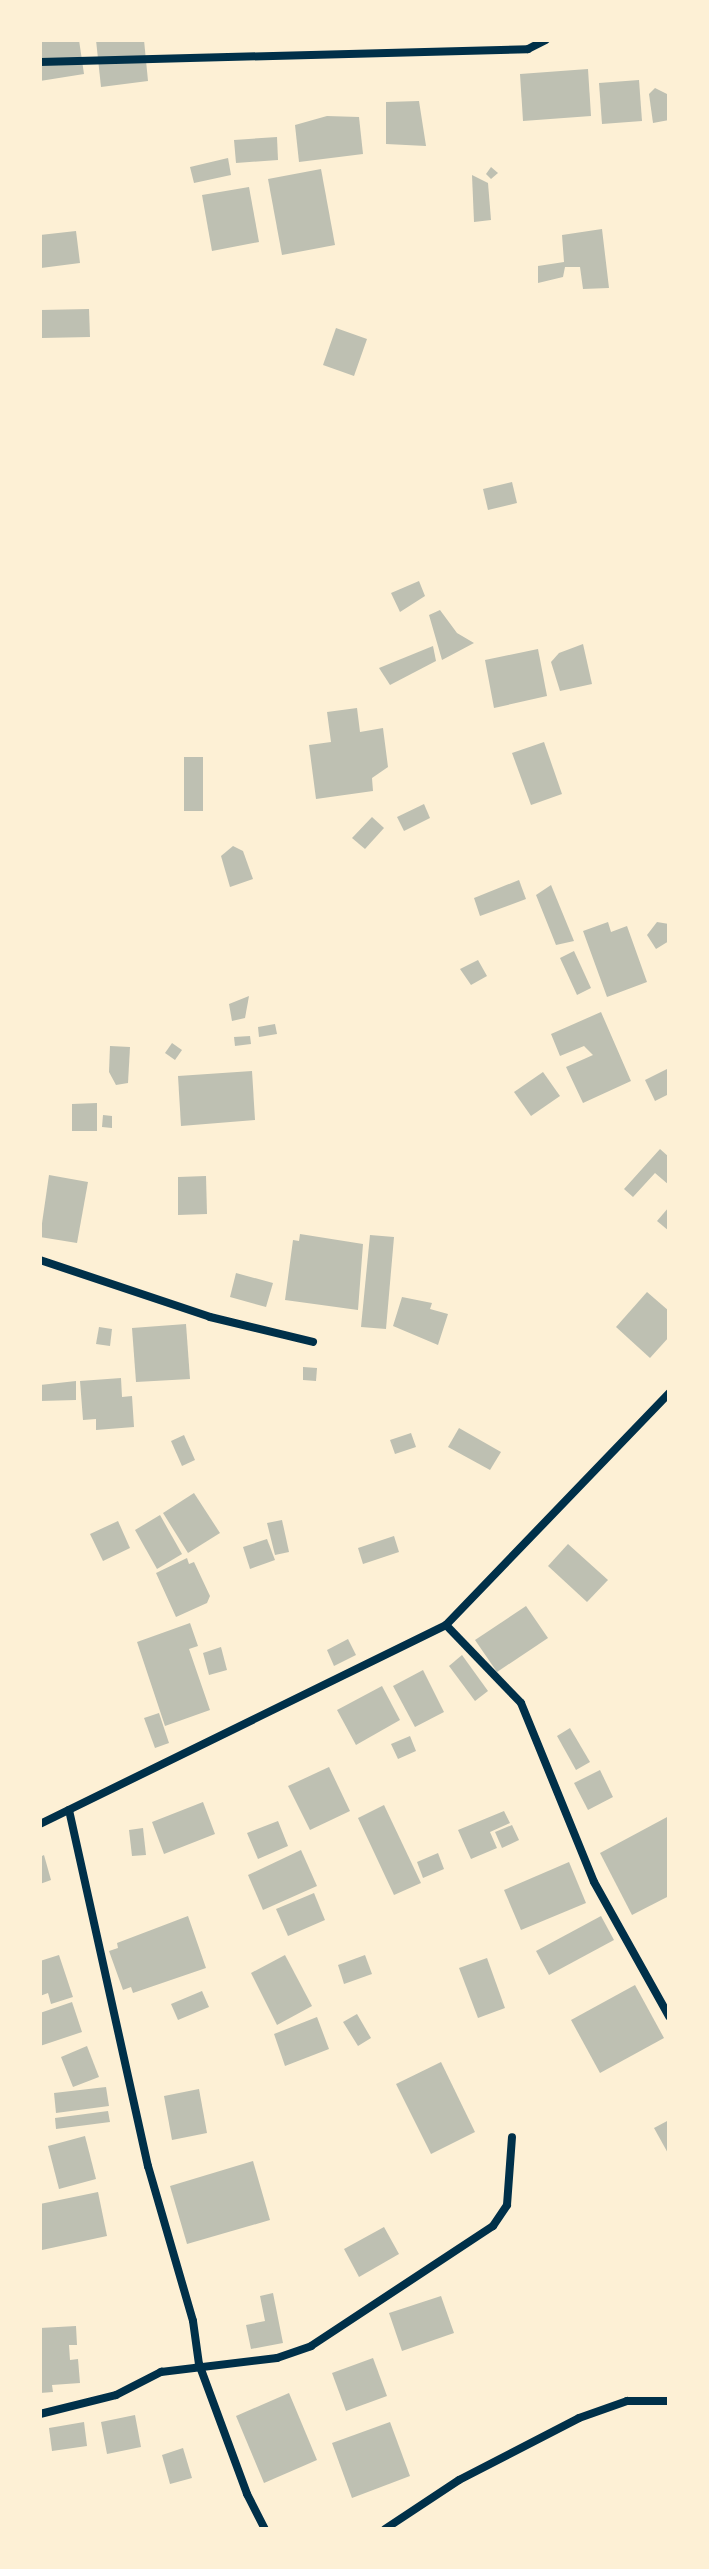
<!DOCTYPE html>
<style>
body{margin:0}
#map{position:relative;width:709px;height:2569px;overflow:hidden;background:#fdf0d5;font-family:Bitter,serif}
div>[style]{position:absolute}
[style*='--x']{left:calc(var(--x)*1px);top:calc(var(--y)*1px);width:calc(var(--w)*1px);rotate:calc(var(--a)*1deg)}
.building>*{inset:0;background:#bec0b2}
.minor>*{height:8px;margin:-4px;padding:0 4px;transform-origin:4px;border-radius:4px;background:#003049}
span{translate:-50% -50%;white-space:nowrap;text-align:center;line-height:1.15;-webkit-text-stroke:6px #fdf0d5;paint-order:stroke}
.frame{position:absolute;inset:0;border:42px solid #fdf0d5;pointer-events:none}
</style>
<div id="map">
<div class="building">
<i style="clip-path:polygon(40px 40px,79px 40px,84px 74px,40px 81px)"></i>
<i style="clip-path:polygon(96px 40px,144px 40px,148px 81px,101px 87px)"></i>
<i style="clip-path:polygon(588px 69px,591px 116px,523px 121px,520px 74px)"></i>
<i style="clip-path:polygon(639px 80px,642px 121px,602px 124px,599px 83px)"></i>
<i style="clip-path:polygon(655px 88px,669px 95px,669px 120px,653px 123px,649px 94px)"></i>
<i style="clip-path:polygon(419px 101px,426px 146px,386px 144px,386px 102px)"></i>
<i style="clip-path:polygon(327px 116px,359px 117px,363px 154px,299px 162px,295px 125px)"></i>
<i style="clip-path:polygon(277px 137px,278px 160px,236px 163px,234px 140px)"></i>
<i style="clip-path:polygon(228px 158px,231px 175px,194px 183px,190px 167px)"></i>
<i style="clip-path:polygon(491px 167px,498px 173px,491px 179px,486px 174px)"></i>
<i style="clip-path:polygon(321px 169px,335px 245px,282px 255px,268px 179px)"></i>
<i style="clip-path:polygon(472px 175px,488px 183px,491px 220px,474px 222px)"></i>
<i style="clip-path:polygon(249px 187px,259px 242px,212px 251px,202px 195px)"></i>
<i style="clip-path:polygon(602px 229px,609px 288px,583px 289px,580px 267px,565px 267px,563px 277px,538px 283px,538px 266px,564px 262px,562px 235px)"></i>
<i style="clip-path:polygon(76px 231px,80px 263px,41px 268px,40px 235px)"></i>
<i style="clip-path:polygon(89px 309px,90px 337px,42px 338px,41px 310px)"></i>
<i style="clip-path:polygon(336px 328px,367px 339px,354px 376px,323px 365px)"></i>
<i style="clip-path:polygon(512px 482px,517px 503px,488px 510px,483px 489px)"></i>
<i style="clip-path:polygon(419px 581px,425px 596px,400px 612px,391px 593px)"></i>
<i style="clip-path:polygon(440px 610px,457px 633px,474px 643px,442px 660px,429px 615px)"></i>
<i style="clip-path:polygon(583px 644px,592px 684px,560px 691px,551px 662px,559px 653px)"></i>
<i style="clip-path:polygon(433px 646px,436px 661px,390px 685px,379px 668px)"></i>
<i style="clip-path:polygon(538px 649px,547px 696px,494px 708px,485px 660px)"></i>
<i style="clip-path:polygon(357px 708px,360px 732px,383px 728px,388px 767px,372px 778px,373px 791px,316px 799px,309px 745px,331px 742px,327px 712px)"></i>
<i style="clip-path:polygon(544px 742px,562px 794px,531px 805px,512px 753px)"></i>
<i style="clip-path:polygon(184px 757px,203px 757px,203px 811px,184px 811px)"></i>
<i style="clip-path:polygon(424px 804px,430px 818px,404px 831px,397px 817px)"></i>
<i style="clip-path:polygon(372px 817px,384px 828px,365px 849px,352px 838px)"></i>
<i style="clip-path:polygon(233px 846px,243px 851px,253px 879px,230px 887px,221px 856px)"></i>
<i style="clip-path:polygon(519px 880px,526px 899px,480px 916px,474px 898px)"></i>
<i style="clip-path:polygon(551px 885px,574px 941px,556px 945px,536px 895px)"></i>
<i style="clip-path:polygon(608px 922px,611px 932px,627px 926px,647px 982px,607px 997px,583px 931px)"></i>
<i style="clip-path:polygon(657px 922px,669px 924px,669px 941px,656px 949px,647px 935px)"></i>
<i style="clip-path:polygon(574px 951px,591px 988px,577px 995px,560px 958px)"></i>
<i style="clip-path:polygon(478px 960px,487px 976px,471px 985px,460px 969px)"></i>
<i style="clip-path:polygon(249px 996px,245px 1018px,232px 1021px,229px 1004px)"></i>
<i style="clip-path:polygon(601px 1012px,631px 1081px,583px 1103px,566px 1067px,593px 1055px,584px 1046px,560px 1056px,551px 1034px)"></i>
<i style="clip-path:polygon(275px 1024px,277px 1034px,259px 1037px,258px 1027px)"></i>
<i style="clip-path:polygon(250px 1036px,251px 1044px,235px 1046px,234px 1037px)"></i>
<i style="clip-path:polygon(172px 1043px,182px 1050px,175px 1060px,165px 1053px)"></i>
<i style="clip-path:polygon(110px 1046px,130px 1047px,128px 1083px,116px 1085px,109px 1072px)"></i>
<i style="clip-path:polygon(669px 1068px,669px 1094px,655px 1101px,645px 1080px)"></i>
<i style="clip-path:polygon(252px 1071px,255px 1120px,181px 1126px,178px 1076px)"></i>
<i style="clip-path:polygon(543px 1072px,560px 1096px,531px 1116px,514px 1092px)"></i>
<i style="clip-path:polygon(97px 1103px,97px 1131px,72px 1131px,72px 1104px)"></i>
<i style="clip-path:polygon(103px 1115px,112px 1116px,112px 1128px,102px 1127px)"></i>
<i style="clip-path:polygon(660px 1149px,669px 1157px,669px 1185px,655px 1173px,633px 1197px,624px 1189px)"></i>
<i style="clip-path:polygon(49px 1175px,88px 1182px,77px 1243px,40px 1237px)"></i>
<i style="clip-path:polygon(206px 1176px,207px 1214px,178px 1215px,178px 1177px)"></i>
<i style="clip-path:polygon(669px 1207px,669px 1231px,657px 1221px)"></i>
<i style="clip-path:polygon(300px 1234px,363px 1244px,358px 1310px,285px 1300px,293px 1240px,299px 1241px)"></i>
<i style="clip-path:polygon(370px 1235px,394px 1237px,386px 1329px,361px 1327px)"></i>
<i style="clip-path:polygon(236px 1273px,273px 1283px,266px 1307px,230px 1297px)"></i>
<i style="clip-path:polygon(647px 1292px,669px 1311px,669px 1337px,650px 1358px,616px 1327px)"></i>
<i style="clip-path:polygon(402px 1297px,432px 1303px,430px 1309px,448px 1314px,438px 1345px,393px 1326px)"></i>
<i style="clip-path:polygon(186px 1324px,190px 1379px,136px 1382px,132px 1328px)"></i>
<i style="clip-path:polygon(99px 1327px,112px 1329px,110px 1346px,96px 1344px)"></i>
<i style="clip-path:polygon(303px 1367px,317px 1368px,316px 1381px,303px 1380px)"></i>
<i style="clip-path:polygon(121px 1378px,122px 1397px,132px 1396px,134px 1427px,96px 1430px,96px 1419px,83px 1420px,80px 1381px)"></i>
<i style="clip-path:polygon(76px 1381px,76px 1400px,40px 1401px,40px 1385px)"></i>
<i style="clip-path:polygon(459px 1428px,501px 1452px,490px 1470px,448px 1447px)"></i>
<i style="clip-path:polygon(411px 1433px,416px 1447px,395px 1454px,390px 1440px)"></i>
<i style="clip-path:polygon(184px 1435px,195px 1460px,182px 1466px,171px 1441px)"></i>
<i style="clip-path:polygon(194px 1493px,220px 1533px,188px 1553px,163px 1513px)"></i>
<i style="clip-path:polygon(160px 1515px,182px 1554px,157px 1569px,135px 1530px)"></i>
<i style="clip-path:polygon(282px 1520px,289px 1552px,275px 1555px,267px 1523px)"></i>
<i style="clip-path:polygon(118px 1521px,130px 1548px,103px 1561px,90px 1534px)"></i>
<i style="clip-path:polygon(394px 1536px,399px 1552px,363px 1564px,358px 1548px)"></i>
<i style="clip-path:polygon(267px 1539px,275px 1560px,250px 1569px,243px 1547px)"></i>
<i style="clip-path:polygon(568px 1544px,608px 1580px,587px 1602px,548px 1566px)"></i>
<i style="clip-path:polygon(187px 1558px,189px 1564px,194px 1562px,210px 1596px,207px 1603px,176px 1617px,156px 1573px)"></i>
<i style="clip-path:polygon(526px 1606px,548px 1638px,497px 1672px,475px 1640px)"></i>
<i style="clip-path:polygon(190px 1623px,198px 1646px,189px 1649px,210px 1710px,165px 1726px,137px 1642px)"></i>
<i style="clip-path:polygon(348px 1639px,356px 1655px,334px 1666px,327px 1650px)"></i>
<i style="clip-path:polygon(221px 1647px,227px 1670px,209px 1675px,203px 1653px)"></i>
<i style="clip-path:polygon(462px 1655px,488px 1691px,475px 1701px,449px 1666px)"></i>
<i style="clip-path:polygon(423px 1670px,444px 1712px,415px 1727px,393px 1686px)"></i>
<i style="clip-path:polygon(382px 1686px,400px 1720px,356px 1745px,337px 1710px)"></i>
<i style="clip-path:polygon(159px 1713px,169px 1743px,155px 1748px,144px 1718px)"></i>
<i style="clip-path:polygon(570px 1728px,590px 1762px,576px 1770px,557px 1736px)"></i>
<i style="clip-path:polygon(410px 1736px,416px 1751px,398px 1759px,391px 1744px)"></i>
<i style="clip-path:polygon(329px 1767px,350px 1811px,310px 1830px,288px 1786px)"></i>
<i style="clip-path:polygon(600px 1770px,613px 1797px,588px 1810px,574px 1783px)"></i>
<i style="clip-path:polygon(203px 1802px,215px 1834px,164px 1854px,152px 1822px)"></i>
<i style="clip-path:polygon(384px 1805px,421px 1883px,394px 1895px,358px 1818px)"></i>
<i style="clip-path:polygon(504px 1811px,510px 1823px,490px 1832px,497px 1848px,471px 1859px,458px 1830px)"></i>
<i style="clip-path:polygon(669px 1816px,669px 1896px,632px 1915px,600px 1853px)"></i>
<i style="clip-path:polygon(278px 1821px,288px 1846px,258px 1859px,247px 1833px)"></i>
<i style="clip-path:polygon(512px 1825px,519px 1840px,502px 1848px,495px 1832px)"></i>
<i style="clip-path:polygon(143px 1828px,146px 1855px,132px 1856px,129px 1830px)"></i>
<i style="clip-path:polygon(301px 1850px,317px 1886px,263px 1910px,248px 1875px)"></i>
<i style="clip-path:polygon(438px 1853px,444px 1869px,423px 1878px,417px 1862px)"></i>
<i style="clip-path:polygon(44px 1855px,51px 1880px,40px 1884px,40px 1857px)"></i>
<i style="clip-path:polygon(569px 1862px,586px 1903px,521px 1930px,504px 1890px)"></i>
<i style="clip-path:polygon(314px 1893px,325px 1920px,288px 1936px,276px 1909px)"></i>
<i style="clip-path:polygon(188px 1916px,206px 1968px,133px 1993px,131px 1987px,123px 1990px,109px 1951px,118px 1948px,117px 1943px)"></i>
<i style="clip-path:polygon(601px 1916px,614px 1940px,549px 1975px,536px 1951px)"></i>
<i style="clip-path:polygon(59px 1955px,73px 1997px,51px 2004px,48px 1993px,40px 1996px,40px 1961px)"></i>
<i style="clip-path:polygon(285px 1955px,312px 2006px,277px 2025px,251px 1973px)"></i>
<i style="clip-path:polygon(365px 1955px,372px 1974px,344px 1984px,338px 1965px)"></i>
<i style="clip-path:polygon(487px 1958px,505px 2008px,478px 2018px,459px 1968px)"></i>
<i style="clip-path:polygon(635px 1985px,664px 2038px,600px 2073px,571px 2020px)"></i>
<i style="clip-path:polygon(202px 1991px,209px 2007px,178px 2020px,171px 2004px)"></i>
<i style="clip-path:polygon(72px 2002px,82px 2032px,40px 2046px,40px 2013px)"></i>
<i style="clip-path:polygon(357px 2014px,371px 2038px,358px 2046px,343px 2022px)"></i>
<i style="clip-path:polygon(317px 2017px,329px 2049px,285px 2066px,274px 2034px)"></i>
<i style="clip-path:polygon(87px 2046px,99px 2077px,73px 2087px,61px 2057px)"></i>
<i style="clip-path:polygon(441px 2062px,475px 2132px,431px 2154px,396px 2084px)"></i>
<i style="clip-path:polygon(106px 2087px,109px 2106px,56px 2113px,54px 2093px)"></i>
<i style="clip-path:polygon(199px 2089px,207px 2133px,172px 2140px,164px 2096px)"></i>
<i style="clip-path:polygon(108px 2111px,110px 2122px,56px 2129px,55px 2118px)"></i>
<i style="clip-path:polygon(669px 2120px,669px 2155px,654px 2128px)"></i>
<i style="clip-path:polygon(85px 2136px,96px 2179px,59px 2189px,48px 2146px)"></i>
<i style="clip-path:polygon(253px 2161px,270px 2220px,187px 2244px,170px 2186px)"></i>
<i style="clip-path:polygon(98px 2192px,107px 2236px,42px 2250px,40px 2204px)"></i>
<i style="clip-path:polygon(384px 2227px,399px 2254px,359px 2277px,344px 2249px)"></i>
<i style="clip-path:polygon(273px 2293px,283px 2343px,251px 2349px,246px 2325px,265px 2321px,260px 2296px)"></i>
<i style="clip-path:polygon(441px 2296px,454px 2333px,402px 2351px,389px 2313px)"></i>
<i style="clip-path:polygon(76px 2326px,77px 2345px,69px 2345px,70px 2360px,78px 2359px,80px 2383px,52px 2385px,53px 2392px,40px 2393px,40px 2328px)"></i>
<i style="clip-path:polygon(373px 2358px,387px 2396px,346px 2411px,332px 2373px)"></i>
<i style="clip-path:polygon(289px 2393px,317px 2460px,264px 2483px,236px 2416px)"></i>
<i style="clip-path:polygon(135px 2415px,141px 2447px,107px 2454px,101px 2422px)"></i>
<i style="clip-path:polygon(84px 2422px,87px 2446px,52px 2451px,49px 2428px)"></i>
<i style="clip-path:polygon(390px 2422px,410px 2476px,352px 2498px,332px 2443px)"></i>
<i style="clip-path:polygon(183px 2448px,192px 2478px,170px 2484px,162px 2455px)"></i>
</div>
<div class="minor">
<i style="--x:40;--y:62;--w:488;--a:-1.5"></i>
<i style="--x:528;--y:49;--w:20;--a:-27"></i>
<i style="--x:40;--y:1260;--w:179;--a:18.5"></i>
<i style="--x:210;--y:1317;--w:106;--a:13.6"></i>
<i style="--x:446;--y:1625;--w:108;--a:46.1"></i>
<i style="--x:521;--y:1703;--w:193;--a:67.8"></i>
<i style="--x:594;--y:1882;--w:154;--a:60.8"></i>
<i style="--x:69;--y:1810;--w:365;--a:77.5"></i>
<i style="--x:148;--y:2166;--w:161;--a:73.8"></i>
<i style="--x:193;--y:2321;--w:43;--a:82.1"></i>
<i style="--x:199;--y:2364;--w:139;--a:69.7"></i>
<i style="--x:247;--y:2494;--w:39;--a:63"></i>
<i style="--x:40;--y:1824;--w:452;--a:-26.1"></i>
<i style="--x:446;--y:1625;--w:322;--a:-46.1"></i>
<i style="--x:40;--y:2414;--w:78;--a:-14"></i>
<i style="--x:116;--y:2395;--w:51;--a:-27.1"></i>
<i style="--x:161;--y:2372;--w:117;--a:-6.9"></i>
<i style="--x:277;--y:2358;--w:36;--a:-19"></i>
<i style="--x:311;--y:2346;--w:218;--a:-33.4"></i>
<i style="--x:493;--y:2226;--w:25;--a:-56"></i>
<i style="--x:507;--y:2205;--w:68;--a:-85.8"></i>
<i style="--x:385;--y:2529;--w:89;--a:-33.5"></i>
<i style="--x:459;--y:2480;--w:135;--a:-27.3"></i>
<i style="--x:579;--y:2418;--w:51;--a:-19.5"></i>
<i style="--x:627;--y:2401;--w:42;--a:0"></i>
</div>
<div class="frame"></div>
</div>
